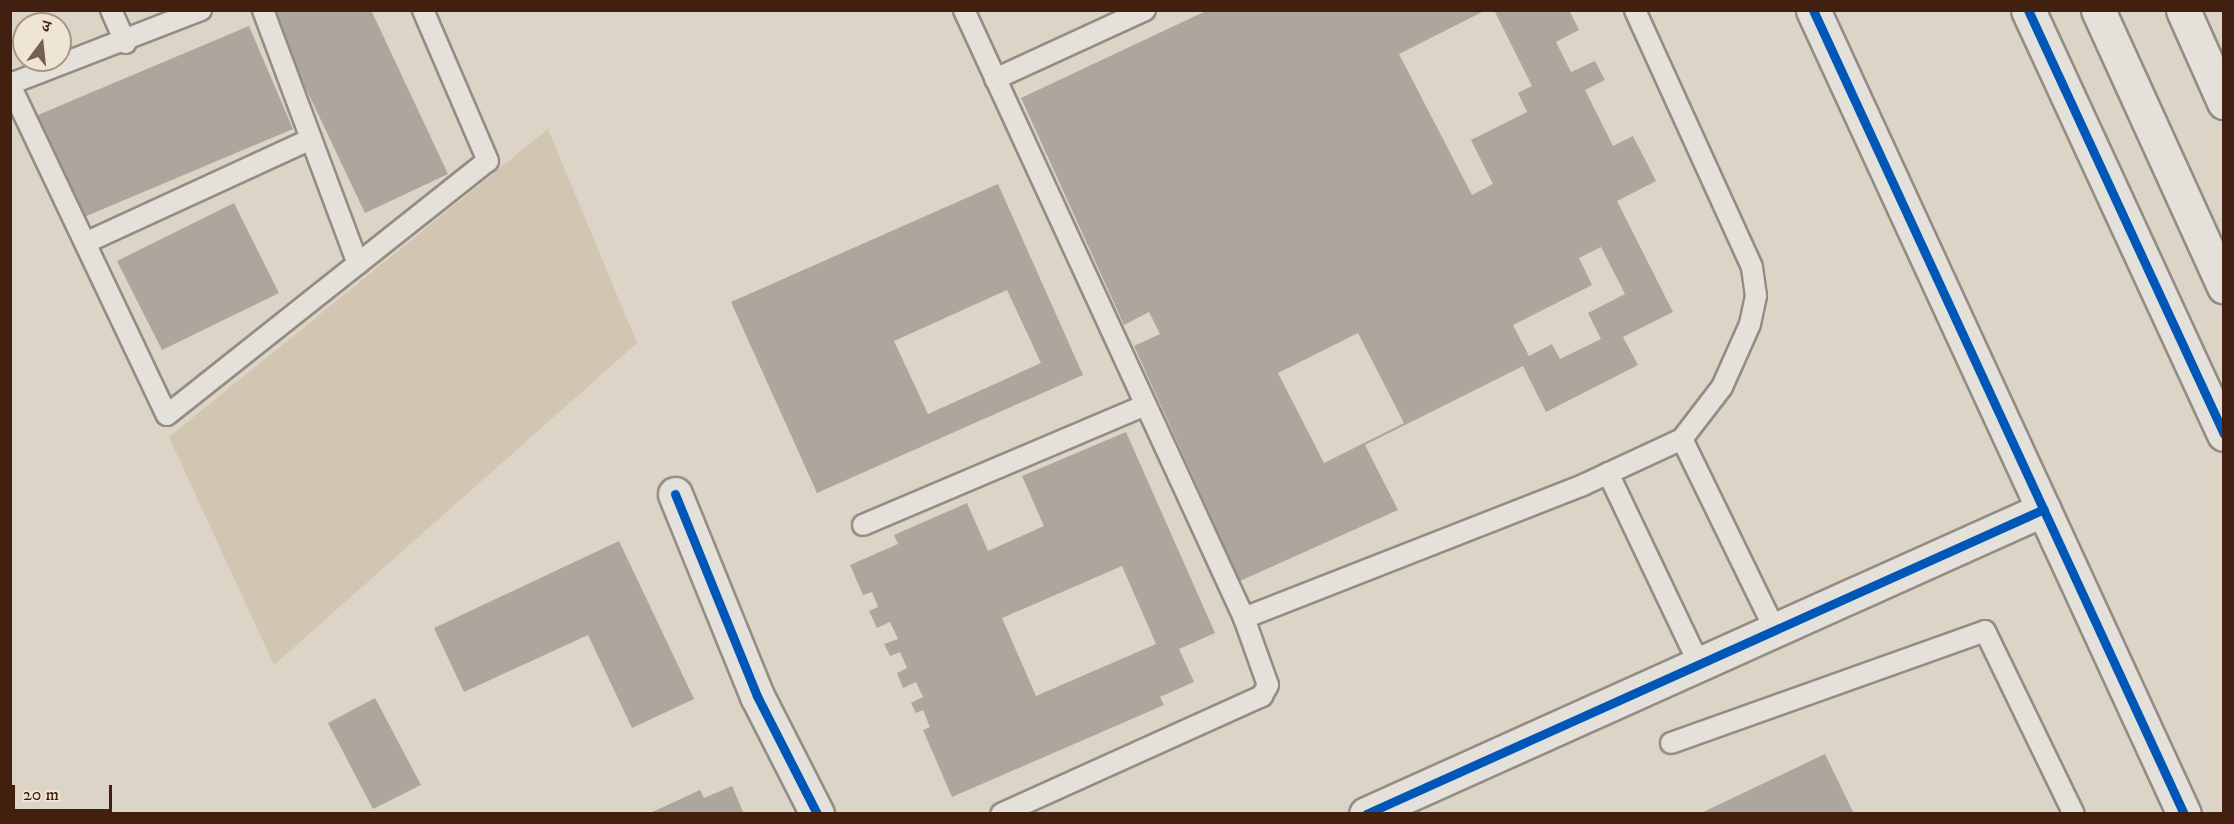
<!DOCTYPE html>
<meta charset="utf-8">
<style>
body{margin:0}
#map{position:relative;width:2234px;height:824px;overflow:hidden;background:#dcd4c7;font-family:"IM FELL DW Pica","Noto Serif Devanagari",serif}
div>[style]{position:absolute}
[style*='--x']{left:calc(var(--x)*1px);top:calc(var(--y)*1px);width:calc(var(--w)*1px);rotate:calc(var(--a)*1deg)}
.green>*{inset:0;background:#d2c5b2}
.building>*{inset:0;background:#aea69c}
.roads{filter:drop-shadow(2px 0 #958c83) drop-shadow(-2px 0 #958c83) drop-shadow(0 2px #958c83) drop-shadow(0 -2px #958c83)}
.service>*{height:20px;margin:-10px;padding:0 10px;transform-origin:10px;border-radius:10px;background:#e4e1da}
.minor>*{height:33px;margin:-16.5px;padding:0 16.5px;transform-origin:16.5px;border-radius:16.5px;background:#e4e1da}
.tertiary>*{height:33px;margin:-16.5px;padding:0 16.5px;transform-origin:16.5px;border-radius:16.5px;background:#e4e1da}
.cycleway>*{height:9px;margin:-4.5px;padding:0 4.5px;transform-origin:4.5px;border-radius:4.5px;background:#0057b8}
span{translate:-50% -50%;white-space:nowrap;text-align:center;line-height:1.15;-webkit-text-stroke:5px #eee5d5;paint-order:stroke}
.frame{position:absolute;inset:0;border:12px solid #42200f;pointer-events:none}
.north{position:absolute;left:12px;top:12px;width:60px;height:60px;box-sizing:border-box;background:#eee5d5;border:2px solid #a99686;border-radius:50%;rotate:15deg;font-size:16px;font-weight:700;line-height:24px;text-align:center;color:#42200f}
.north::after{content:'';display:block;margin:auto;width:21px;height:27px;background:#785f4f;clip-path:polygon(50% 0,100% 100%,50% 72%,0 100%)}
.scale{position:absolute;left:12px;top:785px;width:100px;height:27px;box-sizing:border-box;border:3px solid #42200f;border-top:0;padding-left:8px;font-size:18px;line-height:21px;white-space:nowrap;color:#42200f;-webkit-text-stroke:4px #eee5d5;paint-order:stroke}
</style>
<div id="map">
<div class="green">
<i style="clip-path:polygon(548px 129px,637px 343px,274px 665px,169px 437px)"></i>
</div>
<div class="building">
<i style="clip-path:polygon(282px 10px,371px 10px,448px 174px,365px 213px,271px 15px)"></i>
<i style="clip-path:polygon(evenodd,1208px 10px,1486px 10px,1399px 54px,1472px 195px,1493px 184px,1471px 140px,1527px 112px,1518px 93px,1532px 86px,1494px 10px,1569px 10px,1579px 30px,1556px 42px,1571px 72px,1595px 61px,1605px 80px,1585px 90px,1613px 146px,1633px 136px,1656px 181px,1617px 201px,1673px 312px,1623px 337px,1638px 365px,1546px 412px,1523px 366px,1365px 445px,1398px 510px,1240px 581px,1134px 346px,1160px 334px,1149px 312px,1124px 325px,1021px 98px,1208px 10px,1601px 247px,1625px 294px,1588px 313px,1601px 339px,1560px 359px,1552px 344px,1529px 356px,1513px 325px,1592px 285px,1579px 258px,1601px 247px,1208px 10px,1358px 333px,1404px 423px,1324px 463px,1278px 373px,1358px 333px)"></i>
<i style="clip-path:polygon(249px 26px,293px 129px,77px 220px,33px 117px)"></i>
<i style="clip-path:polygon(evenodd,998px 184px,1083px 375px,817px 493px,731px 302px,998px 184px,1007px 290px,1041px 363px,928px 414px,894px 341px,1007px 290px)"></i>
<i style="clip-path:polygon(234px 203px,279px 293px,162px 350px,117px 261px)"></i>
<i style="clip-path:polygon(evenodd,1126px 432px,1215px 633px,1179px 649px,1194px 682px,1160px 697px,1164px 705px,952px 797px,923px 730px,930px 727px,923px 710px,916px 713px,911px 703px,923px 697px,916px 682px,903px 688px,897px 673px,907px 668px,900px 652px,890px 656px,884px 644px,898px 639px,890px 622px,877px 628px,869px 611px,878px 607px,872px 592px,863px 595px,850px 565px,898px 544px,894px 535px,967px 503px,988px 551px,1044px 526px,1022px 476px,1126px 432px,1122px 566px,1156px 644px,1036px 696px,1002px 618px,1122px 566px)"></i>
<i style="clip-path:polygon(619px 541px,694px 699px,632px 728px,588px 635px,464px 692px,434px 628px)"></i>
<i style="clip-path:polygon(375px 698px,421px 785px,373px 809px,328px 723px)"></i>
<i style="clip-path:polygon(1825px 754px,1854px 814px,1699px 814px)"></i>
<i style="clip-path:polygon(732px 786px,744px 814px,648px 814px,700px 790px,704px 798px)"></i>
</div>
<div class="roads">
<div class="service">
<i style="--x:111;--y:10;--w:36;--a:66"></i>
<i style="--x:263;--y:10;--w:271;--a:69.5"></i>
<i style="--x:964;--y:10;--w:669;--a:65.27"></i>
<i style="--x:1244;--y:618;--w:71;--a:70.3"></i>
<i style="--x:1268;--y:685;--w:13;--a:119"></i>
<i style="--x:1262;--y:696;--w:286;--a:155.7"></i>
<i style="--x:995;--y:79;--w:165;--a:-24.7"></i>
<i style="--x:10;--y:84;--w:205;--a:-21.2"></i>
<i style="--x:10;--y:85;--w:365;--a:64.6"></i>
<i style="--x:167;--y:415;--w:409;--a:-38.4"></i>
<i style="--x:488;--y:161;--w:164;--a:-113.3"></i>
<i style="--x:85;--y:243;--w:249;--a:-24.7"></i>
<i style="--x:1682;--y:439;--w:212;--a:64"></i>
<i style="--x:1608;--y:473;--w:212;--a:64.5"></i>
<i style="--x:863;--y:525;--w:307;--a:-23"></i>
<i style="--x:1244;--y:618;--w:364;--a:-21.4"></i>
<i style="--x:1583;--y:485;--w:109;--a:-24.9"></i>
<i style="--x:1682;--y:439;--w:66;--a:-52.4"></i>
<i style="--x:1722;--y:387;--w:69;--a:-66"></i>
<i style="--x:1750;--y:324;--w:29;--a:-78"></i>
<i style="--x:1756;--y:296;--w:29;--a:-98"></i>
<i style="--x:1752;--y:267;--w:282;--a:-114.5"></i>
<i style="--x:1671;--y:743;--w:333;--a:-19.6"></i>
<i style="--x:1985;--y:631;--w:203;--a:64.1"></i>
</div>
<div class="minor">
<i style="--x:675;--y:494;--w:218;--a:67.9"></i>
<i style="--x:757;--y:696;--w:132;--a:63"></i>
<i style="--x:1366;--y:814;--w:743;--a:-24.22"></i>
</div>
<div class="tertiary">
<i style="--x:1813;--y:10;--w:885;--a:65.23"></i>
<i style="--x:2028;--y:10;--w:467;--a:65.2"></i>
<i style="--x:2098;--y:10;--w:304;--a:65.5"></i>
<i style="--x:2183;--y:10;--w:101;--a:66"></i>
</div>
</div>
<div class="cycleway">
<i style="--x:1813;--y:10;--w:885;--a:65.23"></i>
<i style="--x:2028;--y:10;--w:467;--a:65.2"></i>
<i style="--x:675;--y:494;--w:218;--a:67.9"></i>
<i style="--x:757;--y:696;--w:132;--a:63"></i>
<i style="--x:1366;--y:814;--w:743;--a:-24.22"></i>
</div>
<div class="frame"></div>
<div class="north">उ</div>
<div class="scale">20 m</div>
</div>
